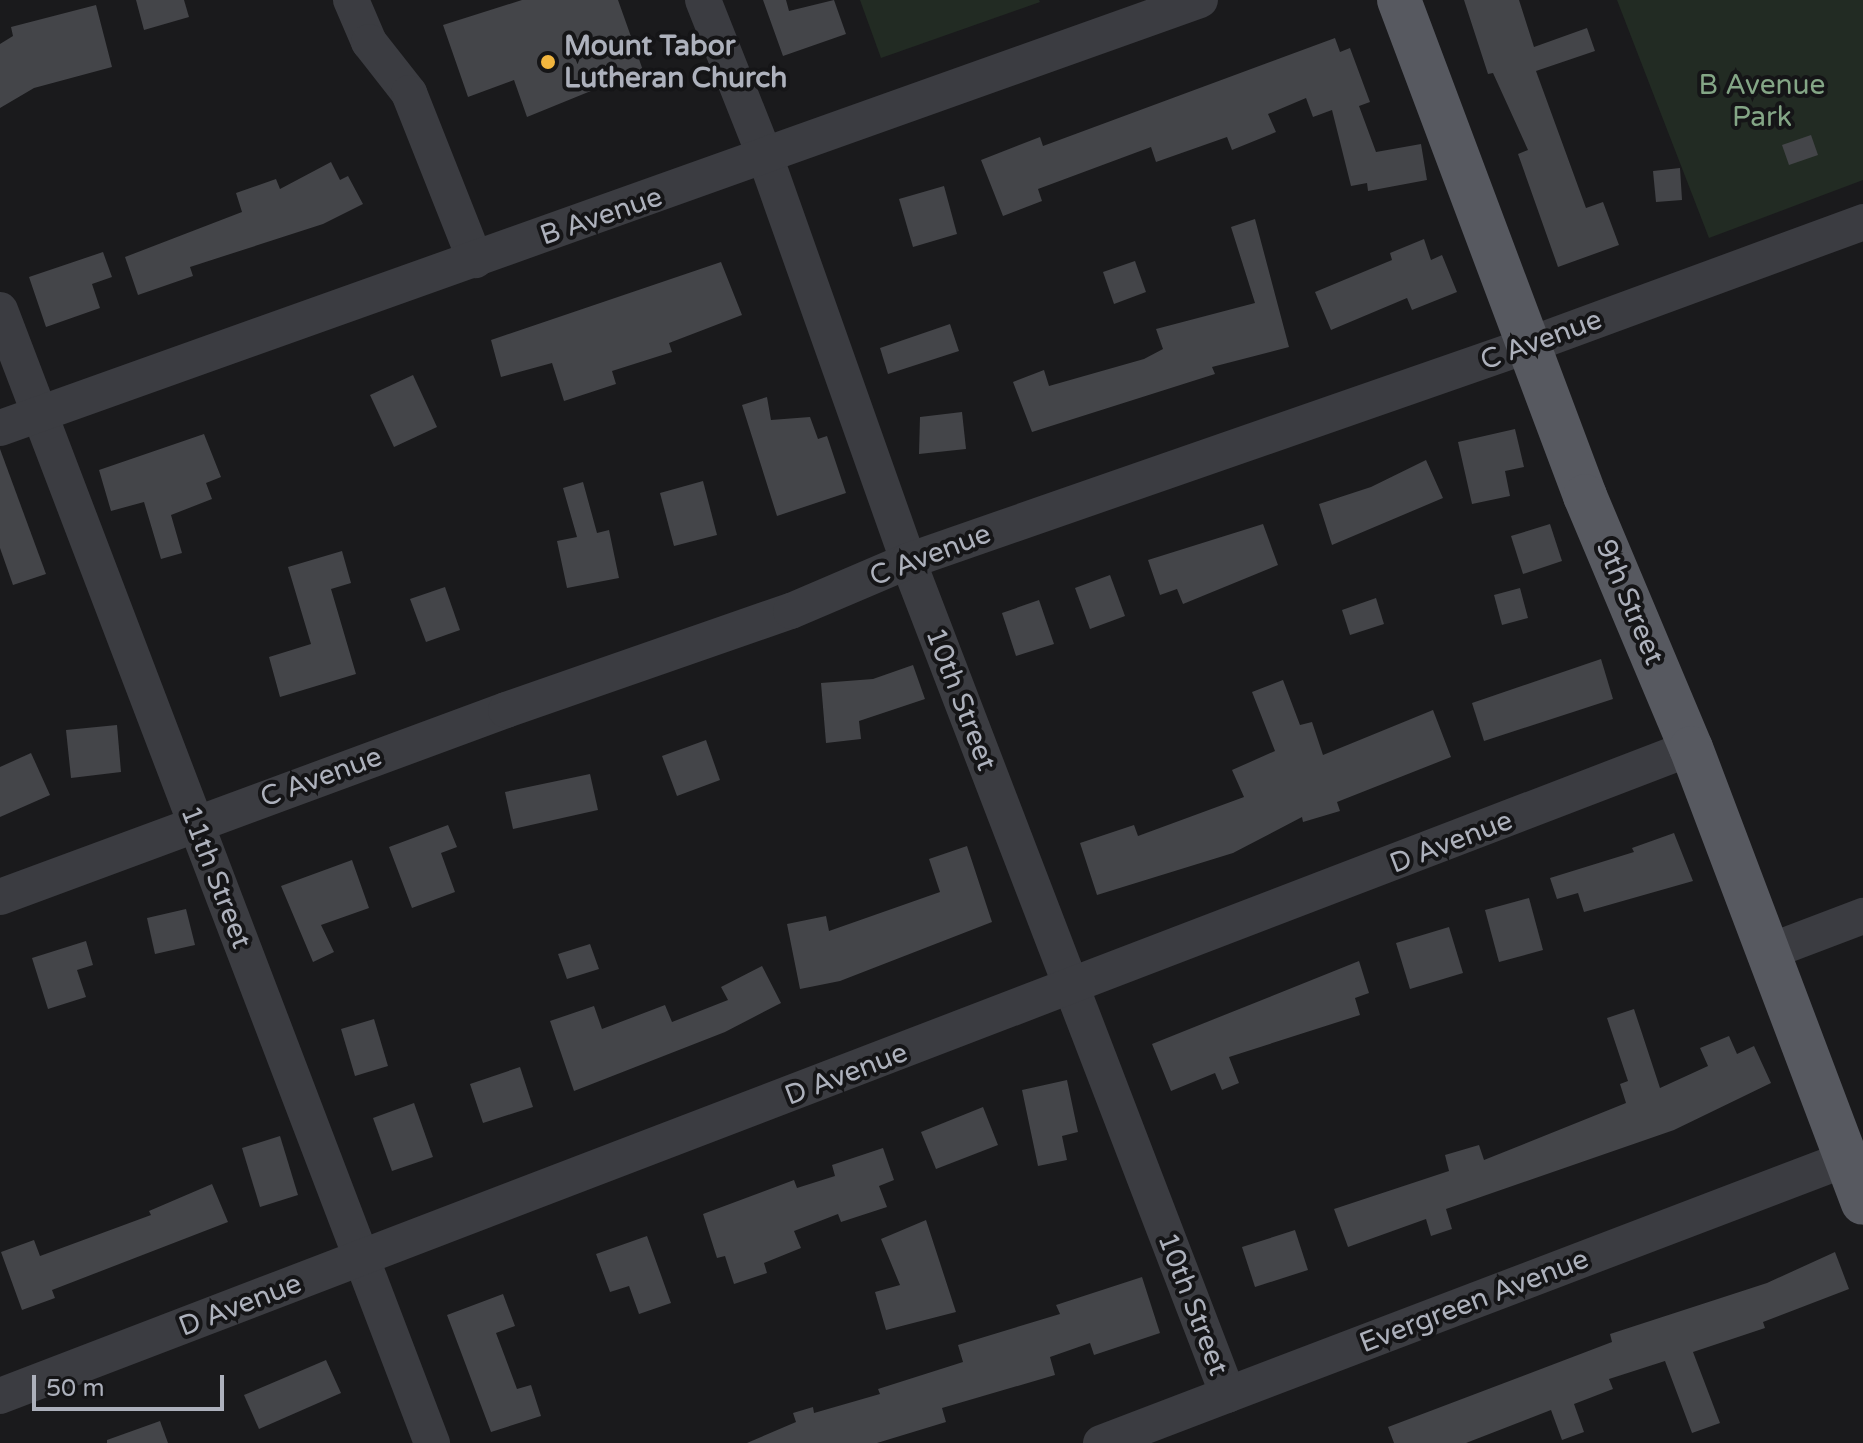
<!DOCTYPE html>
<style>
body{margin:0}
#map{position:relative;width:1863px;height:1443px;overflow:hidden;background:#1a1a1c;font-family:"Varela Round",sans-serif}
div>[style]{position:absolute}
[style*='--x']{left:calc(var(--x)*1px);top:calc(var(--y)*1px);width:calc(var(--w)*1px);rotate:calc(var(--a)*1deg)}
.green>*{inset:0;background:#222b23}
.building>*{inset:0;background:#444549}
.minor>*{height:36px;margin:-18px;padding:0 18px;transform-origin:18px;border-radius:18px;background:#3b3c41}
.major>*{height:44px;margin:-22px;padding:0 22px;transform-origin:22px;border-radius:22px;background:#575960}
.dots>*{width:22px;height:22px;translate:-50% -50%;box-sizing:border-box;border:4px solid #151517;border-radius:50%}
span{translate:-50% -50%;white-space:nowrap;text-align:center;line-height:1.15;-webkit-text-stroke:8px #151517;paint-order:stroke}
.poi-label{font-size:28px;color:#adb1bc;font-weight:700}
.left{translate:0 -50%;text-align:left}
.park-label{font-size:28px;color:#84a686}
.street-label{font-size:28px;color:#adb1bc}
.scale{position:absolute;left:32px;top:1375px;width:192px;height:36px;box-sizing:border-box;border:4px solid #adb1bc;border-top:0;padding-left:10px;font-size:24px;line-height:28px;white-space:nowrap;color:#adb1bc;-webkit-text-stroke:6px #151517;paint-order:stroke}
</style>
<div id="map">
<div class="green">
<i style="clip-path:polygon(860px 0,1039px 0,1040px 2px,881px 58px)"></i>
<i style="clip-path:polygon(1617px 0,1863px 0,1863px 180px,1709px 238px)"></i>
</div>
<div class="building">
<i style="clip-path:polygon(136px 0,184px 0,189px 17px,144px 30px)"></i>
<i style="clip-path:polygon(522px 0,618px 0,645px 76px,610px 89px,608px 84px,527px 117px,514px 80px,468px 97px,443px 25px)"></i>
<i style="clip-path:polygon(763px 0,786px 0,789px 11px,834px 0,846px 34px,783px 56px)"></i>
<i style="clip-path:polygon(1464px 0,1519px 0,1534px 47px,1587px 28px,1595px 51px,1536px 71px,1586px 208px,1603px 202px,1619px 245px,1558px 267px,1518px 154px,1528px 150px,1493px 73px,1488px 74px)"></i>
<i style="clip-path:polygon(96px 5px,112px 67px,34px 88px,0 108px,0 44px,13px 36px,11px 27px)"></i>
<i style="clip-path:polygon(1335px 38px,1340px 52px,1350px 48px,1370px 102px,1359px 106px,1376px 152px,1421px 144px,1427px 180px,1368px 191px,1367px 183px,1351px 186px,1332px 110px,1313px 117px,1306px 98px,1268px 114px,1276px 132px,1232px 150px,1227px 137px,1156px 162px,1151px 147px,1038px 189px,1042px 201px,1003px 216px,981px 160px,1040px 137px,1043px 146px)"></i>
<i style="clip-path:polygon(1811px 135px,1818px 155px,1789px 165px,1782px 145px)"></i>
<i style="clip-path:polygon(331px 162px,340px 180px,348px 176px,363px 204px,323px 224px,190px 267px,193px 276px,138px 295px,125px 257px,242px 212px,236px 193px,276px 179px,280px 189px)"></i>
<i style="clip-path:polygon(1680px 168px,1682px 200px,1656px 202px,1653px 171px)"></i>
<i style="clip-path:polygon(944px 186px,957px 234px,913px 247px,899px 199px)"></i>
<i style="clip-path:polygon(1255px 219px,1289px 347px,1212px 367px,1215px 374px,1032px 432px,1013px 382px,1044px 370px,1049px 386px,1144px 359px,1163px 349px,1156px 329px,1255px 303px,1231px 227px)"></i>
<i style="clip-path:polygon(1424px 239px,1431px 260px,1442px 255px,1457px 292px,1412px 310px,1407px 298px,1331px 330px,1315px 292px,1392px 260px,1390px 253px)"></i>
<i style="clip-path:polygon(103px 252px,112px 277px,92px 284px,100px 308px,46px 327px,29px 277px)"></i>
<i style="clip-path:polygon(1135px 261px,1146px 292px,1114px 304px,1103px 272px)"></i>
<i style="clip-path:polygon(721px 262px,742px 315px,669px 343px,672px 352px,612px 371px,616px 384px,564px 401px,552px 363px,501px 377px,491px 340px)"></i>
<i style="clip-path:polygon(950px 324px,959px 351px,888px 374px,880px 348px)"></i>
<i style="clip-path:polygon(413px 375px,437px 427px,394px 447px,370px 395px)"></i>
<i style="clip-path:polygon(767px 397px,771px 420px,810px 417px,818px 439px,827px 436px,846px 493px,777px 516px,742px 405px)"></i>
<i style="clip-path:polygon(962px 412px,966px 449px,919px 454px,920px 417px)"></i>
<i style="clip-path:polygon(1515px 429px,1524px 467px,1505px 471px,1510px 496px,1472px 504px,1458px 442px)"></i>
<i style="clip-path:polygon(204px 434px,221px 477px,206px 483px,212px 499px,171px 515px,182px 553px,161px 559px,144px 502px,111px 511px,99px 470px)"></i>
<i style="clip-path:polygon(0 449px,46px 574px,13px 585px,0 548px)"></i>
<i style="clip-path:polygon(1426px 460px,1443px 498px,1332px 545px,1319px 504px,1371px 487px)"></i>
<i style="clip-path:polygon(703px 481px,717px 535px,674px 546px,660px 493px)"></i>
<i style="clip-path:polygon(583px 482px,597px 533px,609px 530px,619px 578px,567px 588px,557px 541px,577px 537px,563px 488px)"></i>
<i style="clip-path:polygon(1263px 524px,1278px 565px,1183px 604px,1177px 589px,1160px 595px,1148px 560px)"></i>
<i style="clip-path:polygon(1550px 524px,1562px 561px,1523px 574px,1511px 536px)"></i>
<i style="clip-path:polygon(342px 551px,351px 583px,331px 589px,356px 674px,280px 697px,269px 657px,311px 644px,288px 567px)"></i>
<i style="clip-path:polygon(1110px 575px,1125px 616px,1090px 629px,1075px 588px)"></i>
<i style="clip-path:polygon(445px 587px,460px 630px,426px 642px,410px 599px)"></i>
<i style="clip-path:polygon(1520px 588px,1528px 618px,1502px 625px,1494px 595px)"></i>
<i style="clip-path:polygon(1376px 598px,1384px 624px,1350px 635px,1342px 610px)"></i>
<i style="clip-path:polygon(1039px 600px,1054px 644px,1016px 656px,1002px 613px)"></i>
<i style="clip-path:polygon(1601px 659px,1613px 699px,1484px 741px,1472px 703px)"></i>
<i style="clip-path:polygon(913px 665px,925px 699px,859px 721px,861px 739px,826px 743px,821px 683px,873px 679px)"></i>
<i style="clip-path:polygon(1283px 680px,1300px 725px,1312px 722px,1323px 755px,1433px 710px,1451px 757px,1337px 802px,1340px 811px,1303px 822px,1302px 817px,1233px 853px,1097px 895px,1080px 843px,1134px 825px,1138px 836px,1244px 797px,1232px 770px,1275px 751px,1252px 692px)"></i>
<i style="clip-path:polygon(117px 725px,121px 772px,71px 778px,66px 730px)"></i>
<i style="clip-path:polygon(706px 740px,720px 780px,677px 796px,662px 756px)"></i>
<i style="clip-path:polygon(31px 753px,50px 795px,0 817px,0 767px)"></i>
<i style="clip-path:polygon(590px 774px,598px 810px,513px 829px,505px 792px)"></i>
<i style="clip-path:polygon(448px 825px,457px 847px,441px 853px,455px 892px,412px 908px,389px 847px)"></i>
<i style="clip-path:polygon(1674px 833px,1693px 881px,1584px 912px,1578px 893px,1557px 899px,1550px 878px,1634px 852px,1632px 848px)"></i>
<i style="clip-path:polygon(967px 846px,992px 922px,840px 981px,800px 989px,787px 924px,826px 916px,829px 931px,940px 892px,929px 859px)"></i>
<i style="clip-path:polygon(352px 860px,369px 908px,321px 925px,334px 952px,313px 962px,281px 886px)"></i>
<i style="clip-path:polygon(1529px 898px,1543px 950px,1499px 962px,1485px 910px)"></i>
<i style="clip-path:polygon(186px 909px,195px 945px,155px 954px,147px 918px)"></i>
<i style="clip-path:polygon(1449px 927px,1463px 973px,1410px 989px,1396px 943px)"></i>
<i style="clip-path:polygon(86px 941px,93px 965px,77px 970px,86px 997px,48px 1009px,32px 958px)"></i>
<i style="clip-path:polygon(590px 944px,599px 969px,567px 979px,558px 954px)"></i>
<i style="clip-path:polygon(1359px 961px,1369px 993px,1355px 998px,1360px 1015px,1229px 1057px,1239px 1083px,1222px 1090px,1215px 1073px,1171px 1091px,1152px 1044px)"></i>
<i style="clip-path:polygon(762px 966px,781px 1003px,725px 1032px,574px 1091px,550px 1021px,594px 1006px,602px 1029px,665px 1005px,672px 1022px,728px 1000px,721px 987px)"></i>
<i style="clip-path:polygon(1634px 1009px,1660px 1088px,1708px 1066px,1700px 1048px,1729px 1036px,1737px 1054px,1754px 1046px,1771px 1083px,1674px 1130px,1446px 1209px,1452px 1229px,1431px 1236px,1426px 1219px,1348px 1247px,1334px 1209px,1449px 1171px,1445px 1155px,1479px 1145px,1484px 1160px,1626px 1103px,1620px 1084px,1628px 1081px,1607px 1018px)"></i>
<i style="clip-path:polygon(374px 1019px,388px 1066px,355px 1076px,341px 1029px)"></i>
<i style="clip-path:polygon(520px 1067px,533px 1107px,483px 1123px,470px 1084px)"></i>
<i style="clip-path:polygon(1067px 1080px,1078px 1132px,1062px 1136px,1067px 1160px,1038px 1166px,1022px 1090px)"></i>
<i style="clip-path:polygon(414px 1103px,433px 1157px,392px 1171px,373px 1118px)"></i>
<i style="clip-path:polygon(983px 1107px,998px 1145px,936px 1169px,921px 1132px)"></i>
<i style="clip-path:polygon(280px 1136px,298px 1195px,260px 1207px,242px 1148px)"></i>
<i style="clip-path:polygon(883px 1148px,894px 1180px,879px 1186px,887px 1207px,841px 1222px,838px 1214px,794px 1231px,801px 1248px,764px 1263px,767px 1273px,734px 1284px,725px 1256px,717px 1258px,703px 1214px,794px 1180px,797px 1188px,835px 1176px,832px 1165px)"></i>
<i style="clip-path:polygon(212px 1184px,228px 1222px,52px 1290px,55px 1298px,22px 1310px,1px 1252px,34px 1240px,40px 1256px,151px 1215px,149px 1211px)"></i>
<i style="clip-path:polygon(926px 1220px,956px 1312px,886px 1330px,875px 1292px,900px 1285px,881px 1239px)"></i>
<i style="clip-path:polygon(1295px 1230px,1308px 1270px,1255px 1287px,1242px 1247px)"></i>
<i style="clip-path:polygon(647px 1236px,671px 1303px,639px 1314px,629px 1286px,610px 1292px,596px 1254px)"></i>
<i style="clip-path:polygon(1835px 1252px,1849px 1289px,1763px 1322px,1765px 1328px,1693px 1352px,1720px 1423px,1692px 1433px,1665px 1361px,1609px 1379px,1613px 1389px,1574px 1404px,1584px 1432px,1562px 1440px,1551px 1410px,1466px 1443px,1394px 1443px,1388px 1427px,1612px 1342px,1610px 1334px,1767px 1283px)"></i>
<i style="clip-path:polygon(1142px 1277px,1160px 1333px,1094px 1355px,1090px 1343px,1050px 1357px,1055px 1375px,942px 1408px,946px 1422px,877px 1443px,747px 1443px,796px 1422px,793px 1413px,813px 1407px,814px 1413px,880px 1394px,878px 1389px,963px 1362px,958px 1345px,1060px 1314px,1056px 1305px)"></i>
<i style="clip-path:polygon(503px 1294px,515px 1326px,496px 1333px,517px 1389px,531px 1385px,541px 1416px,491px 1432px,447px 1315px)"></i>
<i style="clip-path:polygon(326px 1360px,341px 1393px,259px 1429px,244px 1395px)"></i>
<i style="clip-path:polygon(160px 1421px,168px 1443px,107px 1443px,107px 1440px)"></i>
</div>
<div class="minor">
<i style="--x:351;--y:0;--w:46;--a:66.8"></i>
<i style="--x:369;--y:42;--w:65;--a:51.9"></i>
<i style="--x:409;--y:93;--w:180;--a:68.4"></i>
<i style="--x:703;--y:0;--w:171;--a:68.4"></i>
<i style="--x:766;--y:159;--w:426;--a:70.5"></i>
<i style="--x:908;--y:561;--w:893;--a:69.01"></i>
<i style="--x:0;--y:310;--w:1213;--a:69.13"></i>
<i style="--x:0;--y:428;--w:1274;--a:-19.63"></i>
<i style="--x:0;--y:897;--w:539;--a:-20.28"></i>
<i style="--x:506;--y:710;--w:302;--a:-19.2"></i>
<i style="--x:791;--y:611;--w:127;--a:-23.1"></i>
<i style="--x:908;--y:561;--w:661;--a:-19.18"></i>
<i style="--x:1532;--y:344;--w:353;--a:-20.2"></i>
<i style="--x:1768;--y:952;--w:102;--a:-20.8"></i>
<i style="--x:0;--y:1396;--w:1811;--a:-20.97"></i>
<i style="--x:1101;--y:1443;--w:797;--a:-20.87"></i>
</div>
<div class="major">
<i style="--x:1399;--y:0;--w:530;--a:69.44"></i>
<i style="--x:1585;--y:496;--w:273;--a:67.2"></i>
<i style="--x:1691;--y:748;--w:486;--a:69.3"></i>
</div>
<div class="dots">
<i style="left:548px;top:62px;background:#f1b53e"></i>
</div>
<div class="poi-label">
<span class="left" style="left:564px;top:62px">Mount Tabor<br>Lutheran Church</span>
</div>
<div class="park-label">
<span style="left:1762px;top:101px">B Avenue<br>Park</span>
</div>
<div class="street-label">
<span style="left:601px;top:216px;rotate:-19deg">B Avenue</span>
<span style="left:1541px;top:340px;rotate:-20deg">C Avenue</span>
<span style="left:930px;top:555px;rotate:-21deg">C Avenue</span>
<span style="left:1630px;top:602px;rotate:67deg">9th Street</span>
<span style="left:961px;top:699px;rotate:69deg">10th Street</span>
<span style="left:321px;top:777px;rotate:-20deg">C Avenue</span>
<span style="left:1451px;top:842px;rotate:-21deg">D Avenue</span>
<span style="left:216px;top:877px;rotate:69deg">11th Street</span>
<span style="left:846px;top:1074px;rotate:-21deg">D Avenue</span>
<span style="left:1474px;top:1301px;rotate:-21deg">Evergreen Avenue</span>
<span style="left:1193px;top:1304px;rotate:69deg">10th Street</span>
<span style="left:240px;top:1305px;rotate:-21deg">D Avenue</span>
</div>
<div class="scale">50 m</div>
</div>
